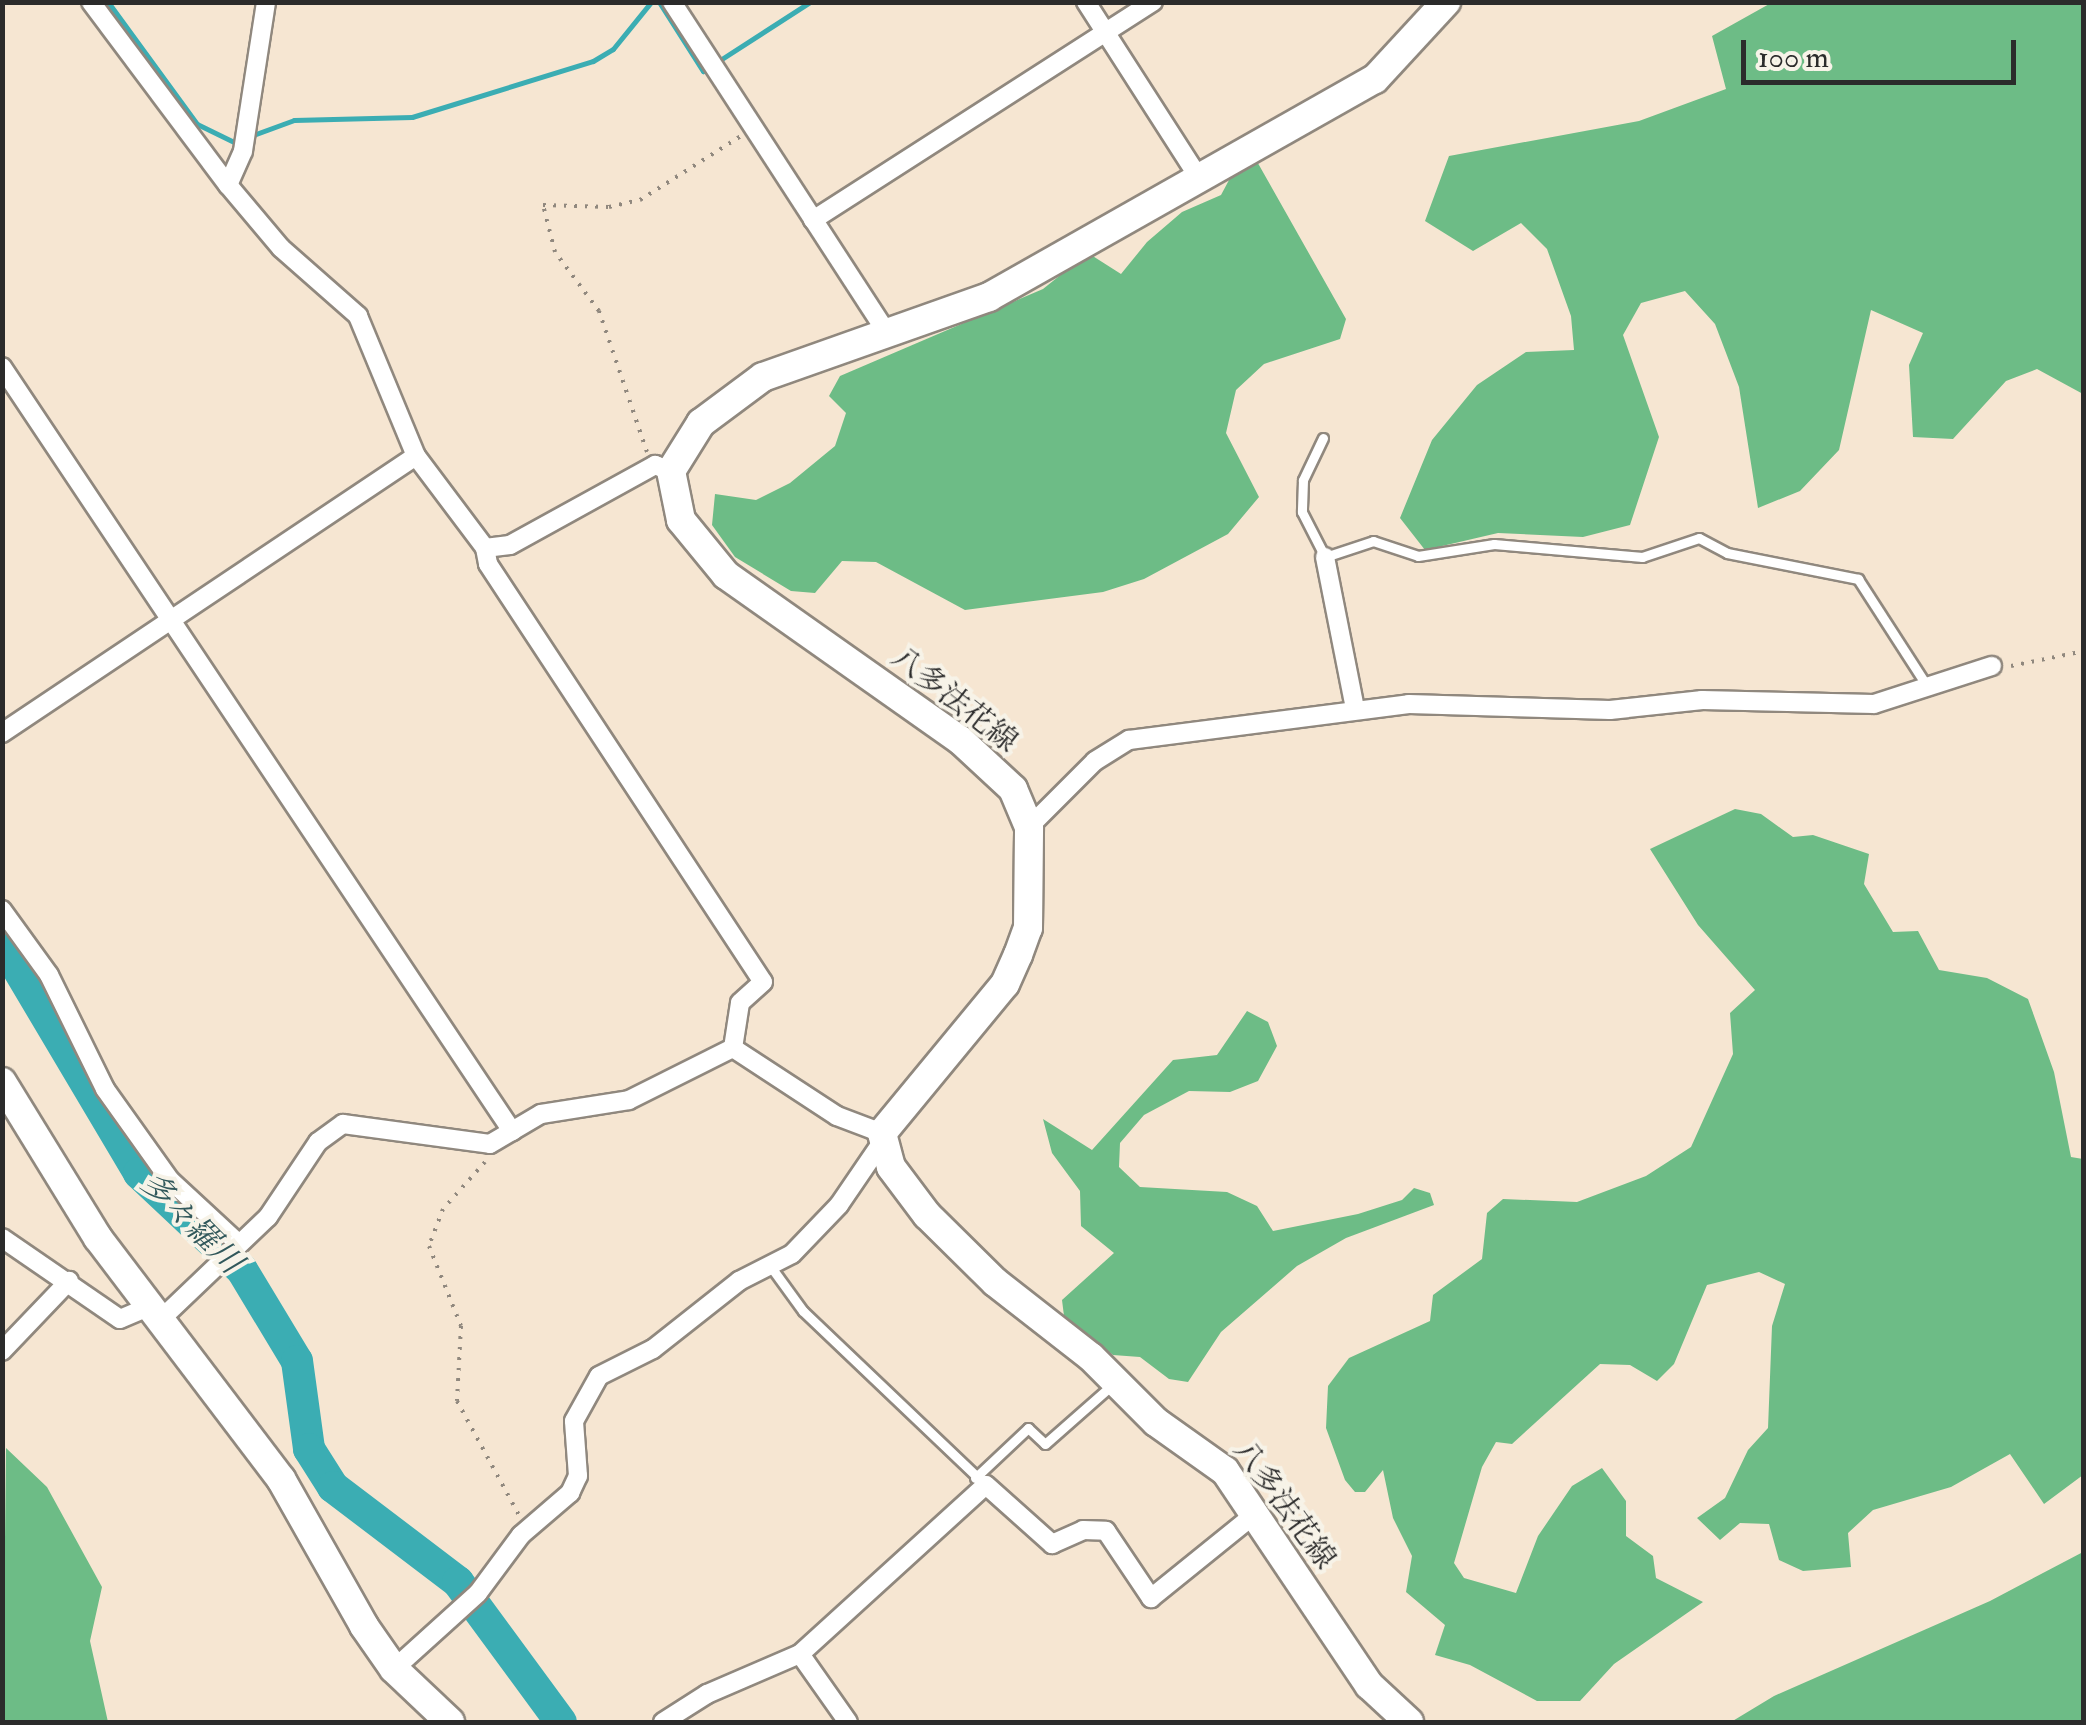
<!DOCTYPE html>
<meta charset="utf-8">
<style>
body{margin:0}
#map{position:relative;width:2086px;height:1725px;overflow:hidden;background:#f6e6d2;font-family:"IM FELL Double Pica","Noto Serif JP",serif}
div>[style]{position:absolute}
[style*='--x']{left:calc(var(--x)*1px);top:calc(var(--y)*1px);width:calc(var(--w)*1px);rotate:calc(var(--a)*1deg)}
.forest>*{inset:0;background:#6dbc86}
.stream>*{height:5px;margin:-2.5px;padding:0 2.5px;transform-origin:2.5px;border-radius:2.5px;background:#3badb3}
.river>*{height:32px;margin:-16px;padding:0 16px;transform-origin:16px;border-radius:16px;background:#3badb3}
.path>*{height:4px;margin-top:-2px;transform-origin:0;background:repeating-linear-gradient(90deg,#90887e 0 2.5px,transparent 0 10.5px)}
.roads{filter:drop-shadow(2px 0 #90887e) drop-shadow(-2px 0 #90887e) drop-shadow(0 2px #90887e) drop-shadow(0 -2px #90887e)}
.lane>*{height:9px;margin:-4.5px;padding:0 4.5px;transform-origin:4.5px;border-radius:4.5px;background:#fff}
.street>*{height:18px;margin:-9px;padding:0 9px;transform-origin:9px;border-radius:9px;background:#fff}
.secondary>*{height:28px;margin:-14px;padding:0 14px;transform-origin:14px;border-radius:14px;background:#fff}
span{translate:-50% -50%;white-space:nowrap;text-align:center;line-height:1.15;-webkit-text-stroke:8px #f7f3e8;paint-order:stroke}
.street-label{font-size:30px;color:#2b2b2b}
.water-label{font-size:32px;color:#31585b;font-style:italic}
.frame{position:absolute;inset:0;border:5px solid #2b2b2b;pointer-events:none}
.scale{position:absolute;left:1741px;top:40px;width:275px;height:45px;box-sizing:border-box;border:5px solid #2b2b2b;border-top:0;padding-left:12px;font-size:30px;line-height:35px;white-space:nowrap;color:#2b2b2b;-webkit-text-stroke:8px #f7f3e8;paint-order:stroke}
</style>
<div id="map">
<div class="forest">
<i style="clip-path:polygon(1771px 3px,2083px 3px,2083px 394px,2037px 369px,2006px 381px,1953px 439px,1913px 437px,1909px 365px,1923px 333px,1871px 310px,1839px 450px,1800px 491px,1758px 508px,1739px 387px,1715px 324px,1685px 291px,1641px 303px,1623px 335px,1659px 437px,1630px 525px,1583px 537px,1498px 533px,1425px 550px,1400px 518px,1432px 440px,1477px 385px,1526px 352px,1574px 350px,1571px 316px,1547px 249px,1521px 223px,1473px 251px,1425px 221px,1449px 156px,1639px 121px,1726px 89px,1712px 36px)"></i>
<i style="clip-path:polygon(1255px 158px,1346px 319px,1340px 339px,1264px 364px,1236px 390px,1226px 433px,1259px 497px,1228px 534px,1144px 579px,1103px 592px,965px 610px,876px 562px,842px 561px,815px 593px,791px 591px,735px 557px,712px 525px,715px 494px,756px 500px,790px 483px,835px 446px,846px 413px,829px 396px,840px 376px,1043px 289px,1088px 253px,1121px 274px,1147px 242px,1182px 212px,1221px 195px,1236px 167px)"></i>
<i style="clip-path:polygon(1735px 809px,1761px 814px,1793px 837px,1813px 835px,1869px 854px,1864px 884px,1893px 932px,1918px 931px,1939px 970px,1987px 978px,2028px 999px,2054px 1072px,2071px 1157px,2083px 1159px,2083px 1475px,2044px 1504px,2010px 1454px,1951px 1487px,1873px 1510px,1848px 1533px,1851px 1567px,1803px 1571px,1779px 1560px,1769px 1524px,1740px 1523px,1720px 1540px,1697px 1518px,1725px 1498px,1748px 1450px,1768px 1428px,1772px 1326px,1785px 1284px,1759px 1272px,1707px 1285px,1674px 1364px,1657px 1381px,1630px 1365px,1600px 1364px,1512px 1444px,1496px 1442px,1482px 1467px,1454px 1563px,1464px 1578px,1516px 1593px,1538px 1536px,1572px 1486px,1602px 1468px,1626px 1501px,1626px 1536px,1653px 1556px,1656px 1578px,1703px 1602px,1614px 1664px,1580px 1701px,1537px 1701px,1470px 1665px,1435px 1655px,1445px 1625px,1406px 1592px,1412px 1556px,1393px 1518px,1383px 1470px,1365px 1492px,1355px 1492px,1345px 1480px,1326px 1428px,1328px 1386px,1349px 1358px,1430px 1321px,1433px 1295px,1482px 1259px,1487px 1213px,1503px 1199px,1577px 1202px,1646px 1176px,1691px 1147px,1733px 1054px,1730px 1013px,1755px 990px,1698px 925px,1650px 849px)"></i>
<i style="clip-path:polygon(1247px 1011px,1268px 1022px,1277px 1046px,1258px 1081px,1230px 1092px,1189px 1091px,1144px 1115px,1120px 1143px,1119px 1167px,1140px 1187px,1227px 1192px,1257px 1206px,1273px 1231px,1358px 1214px,1402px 1200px,1414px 1188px,1430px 1193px,1434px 1205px,1346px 1238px,1297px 1266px,1221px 1332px,1188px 1382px,1169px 1379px,1140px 1357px,1113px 1355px,1064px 1316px,1062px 1300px,1114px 1253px,1081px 1226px,1080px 1191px,1052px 1153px,1043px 1119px,1092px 1150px,1173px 1060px,1217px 1055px)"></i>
<i style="clip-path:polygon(6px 1448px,47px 1487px,102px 1587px,90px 1641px,108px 1722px,3px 1722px)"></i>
<i style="clip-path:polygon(2083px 1552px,2083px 1722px,1731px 1722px,1774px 1696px,1990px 1601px)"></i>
</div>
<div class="stream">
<i style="--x:108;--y:2;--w:151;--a:53.9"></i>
<i style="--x:197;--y:124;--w:41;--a:25.9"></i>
<i style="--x:234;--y:142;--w:64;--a:-20.1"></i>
<i style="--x:294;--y:120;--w:118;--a:-1.5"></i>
<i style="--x:412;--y:117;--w:189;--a:-17.2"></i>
<i style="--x:593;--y:61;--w:23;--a:-31"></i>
<i style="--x:613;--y:49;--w:60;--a:-51"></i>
<i style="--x:659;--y:2;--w:82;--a:57.5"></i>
<i style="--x:703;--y:71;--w:127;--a:-32.8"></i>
</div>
<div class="river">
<i style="--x:2;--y:942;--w:269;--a:59.3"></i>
<i style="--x:139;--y:1173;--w:141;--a:43.3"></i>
<i style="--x:242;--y:1270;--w:106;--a:58.9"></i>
<i style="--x:297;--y:1361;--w:89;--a:82.2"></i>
<i style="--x:309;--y:1449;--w:45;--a:57.7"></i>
<i style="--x:333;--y:1487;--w:157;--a:37.2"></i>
<i style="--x:458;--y:1582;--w:174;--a:53.7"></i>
</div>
<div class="path">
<i style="--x:647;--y:452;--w:149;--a:-108.8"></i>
<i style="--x:599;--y:311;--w:74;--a:-126.7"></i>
<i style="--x:555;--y:252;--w:49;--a:-104.3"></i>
<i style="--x:543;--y:205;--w:66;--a:1.7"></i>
<i style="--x:609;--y:207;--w:32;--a:-13"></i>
<i style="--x:640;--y:200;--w:120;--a:-32.4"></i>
<i style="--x:2011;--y:666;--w:75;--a:-11.6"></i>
<i style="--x:485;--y:1162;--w:63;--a:131.8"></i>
<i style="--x:443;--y:1209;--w:40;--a:111"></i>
<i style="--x:429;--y:1246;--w:86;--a:68.2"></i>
<i style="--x:461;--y:1326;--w:75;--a:93.1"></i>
<i style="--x:457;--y:1401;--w:130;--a:61.5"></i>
</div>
<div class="roads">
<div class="lane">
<i style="--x:1323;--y:438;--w:47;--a:115.5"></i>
<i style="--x:1303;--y:480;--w:32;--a:92"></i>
<i style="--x:1302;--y:512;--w:51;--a:62.9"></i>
<i style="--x:1325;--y:557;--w:51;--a:-18.4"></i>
<i style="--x:1373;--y:541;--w:47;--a:18.4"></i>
<i style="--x:1418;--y:556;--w:77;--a:-9"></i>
<i style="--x:1494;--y:544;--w:149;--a:5"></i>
<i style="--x:1642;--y:557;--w:60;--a:-18.4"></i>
<i style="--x:1699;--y:538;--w:32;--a:28"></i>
<i style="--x:1727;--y:553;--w:134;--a:11.2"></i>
<i style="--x:1858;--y:579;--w:124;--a:57.2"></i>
<i style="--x:771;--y:1267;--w:54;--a:54"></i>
<i style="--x:803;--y:1311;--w:253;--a:43.6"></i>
<i style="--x:975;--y:1478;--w:73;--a:-43.3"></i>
<i style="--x:1028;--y:1428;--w:23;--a:43"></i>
<i style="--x:1045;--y:1444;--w:91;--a:-41.4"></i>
</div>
<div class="street">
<i style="--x:91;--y:2;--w:229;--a:53.2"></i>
<i style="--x:228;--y:185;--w:82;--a:49.9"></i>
<i style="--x:281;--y:248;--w:103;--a:41.4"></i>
<i style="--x:358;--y:316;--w:152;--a:67.5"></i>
<i style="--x:416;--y:456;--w:115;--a:53.1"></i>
<i style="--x:485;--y:548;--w:25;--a:-7"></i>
<i style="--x:510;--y:545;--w:166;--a:-28.9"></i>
<i style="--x:655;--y:465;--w:17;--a:21"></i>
<i style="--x:672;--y:2;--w:391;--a:57"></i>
<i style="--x:1086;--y:2;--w:209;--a:57.3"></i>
<i style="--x:228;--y:185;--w:37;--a:-66"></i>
<i style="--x:243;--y:151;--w:151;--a:-81.2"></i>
<i style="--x:813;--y:220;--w:404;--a:-32.7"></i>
<i style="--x:2;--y:367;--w:919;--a:56.28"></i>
<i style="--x:485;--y:548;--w:16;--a:79"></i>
<i style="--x:488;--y:564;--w:500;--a:56.66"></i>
<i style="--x:763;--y:982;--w:31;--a:138"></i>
<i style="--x:740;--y:1003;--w:46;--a:98.8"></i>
<i style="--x:733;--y:1048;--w:124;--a:33.2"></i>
<i style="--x:837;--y:1116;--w:48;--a:20.7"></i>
<i style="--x:1325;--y:557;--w:155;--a:78.8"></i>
<i style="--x:2;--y:733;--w:498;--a:-33.8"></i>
<i style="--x:1029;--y:827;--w:93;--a:-45"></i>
<i style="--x:1095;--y:761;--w:40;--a:-32"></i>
<i style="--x:1129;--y:740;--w:282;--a:-7.3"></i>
<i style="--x:1409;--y:704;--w:201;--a:1.7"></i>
<i style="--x:1610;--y:710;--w:93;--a:-6.2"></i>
<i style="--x:1702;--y:700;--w:172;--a:1.3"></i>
<i style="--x:1874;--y:704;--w:124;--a:-17.9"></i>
<i style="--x:2;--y:910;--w:80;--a:54.1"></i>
<i style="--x:49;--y:975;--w:127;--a:63.8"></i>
<i style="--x:105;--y:1089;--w:112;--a:54.5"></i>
<i style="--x:170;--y:1180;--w:91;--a:42.8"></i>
<i style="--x:2;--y:1238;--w:143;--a:34.5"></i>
<i style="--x:120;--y:1319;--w:30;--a:-23"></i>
<i style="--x:159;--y:1321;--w:151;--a:-43.7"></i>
<i style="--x:268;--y:1217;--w:90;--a:-56.3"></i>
<i style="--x:318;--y:1142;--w:31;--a:-36"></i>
<i style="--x:343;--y:1124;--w:148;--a:7.7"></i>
<i style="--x:490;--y:1144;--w:59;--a:-30.5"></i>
<i style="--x:541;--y:1114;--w:89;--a:-9"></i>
<i style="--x:629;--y:1100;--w:116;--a:-26.6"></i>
<i style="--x:2;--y:1351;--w:97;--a:-46.3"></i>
<i style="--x:800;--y:1654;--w:251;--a:-42.3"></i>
<i style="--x:986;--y:1485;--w:89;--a:41.8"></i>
<i style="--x:1052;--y:1544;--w:34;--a:-24"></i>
<i style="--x:1083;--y:1530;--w:23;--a:2"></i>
<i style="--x:1106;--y:1531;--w:81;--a:56.1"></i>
<i style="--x:1151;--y:1598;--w:134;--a:-38.9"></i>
<i style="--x:394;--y:1669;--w:113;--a:-42.1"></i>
<i style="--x:478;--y:1593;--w:72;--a:-53.4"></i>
<i style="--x:521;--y:1535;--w:65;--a:-40.6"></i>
<i style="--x:570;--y:1493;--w:19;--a:-65"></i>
<i style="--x:578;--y:1476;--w:55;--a:-94.2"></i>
<i style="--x:574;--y:1421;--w:51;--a:-60.9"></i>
<i style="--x:599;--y:1376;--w:60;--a:-26.6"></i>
<i style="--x:653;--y:1349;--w:110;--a:-38.3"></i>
<i style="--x:739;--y:1281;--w:59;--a:-27"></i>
<i style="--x:792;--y:1254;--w:68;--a:-46.2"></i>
<i style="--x:839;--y:1205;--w:76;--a:-55.7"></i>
<i style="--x:663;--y:1722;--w:52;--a:-32.5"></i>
<i style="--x:707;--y:1694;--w:101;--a:-23.3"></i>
<i style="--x:800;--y:1654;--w:83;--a:54.8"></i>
</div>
<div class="secondary">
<i style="--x:2;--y:1082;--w:183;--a:58.4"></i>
<i style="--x:98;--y:1238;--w:303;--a:52.8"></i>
<i style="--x:281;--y:1479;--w:169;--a:60.5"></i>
<i style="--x:364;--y:1626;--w:52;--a:55.1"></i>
<i style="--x:394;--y:1669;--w:77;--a:43.4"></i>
<i style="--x:1409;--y:1722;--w:54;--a:-137.2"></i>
<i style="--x:1369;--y:1685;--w:258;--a:-123.9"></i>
<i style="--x:1225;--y:1471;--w:85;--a:-144.6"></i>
<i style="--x:1156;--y:1422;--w:92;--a:-135"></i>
<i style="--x:1091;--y:1357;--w:122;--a:-142"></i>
<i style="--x:995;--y:1282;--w:95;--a:-135.4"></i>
<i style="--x:927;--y:1215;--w:60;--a:-126.9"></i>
<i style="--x:891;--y:1167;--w:35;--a:-105"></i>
<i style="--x:882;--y:1133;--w:193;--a:-50.5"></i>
<i style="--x:1005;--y:984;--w:32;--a:-66"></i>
<i style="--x:1018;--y:955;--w:29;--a:-70"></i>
<i style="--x:1028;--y:928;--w:101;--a:-89.4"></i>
<i style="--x:1029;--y:827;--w:41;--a:-112.8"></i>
<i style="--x:1013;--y:789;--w:72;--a:-137.2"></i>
<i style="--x:960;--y:740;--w:286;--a:-144.8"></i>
<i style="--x:726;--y:575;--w:71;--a:-129.3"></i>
<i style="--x:681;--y:520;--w:50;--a:-101.5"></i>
<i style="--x:671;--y:471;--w:57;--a:-58"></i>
<i style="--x:701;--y:423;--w:77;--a:-36.6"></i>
<i style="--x:763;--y:377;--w:240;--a:-19.5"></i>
<i style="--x:989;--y:297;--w:443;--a:-29.5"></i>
<i style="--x:1375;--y:79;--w:105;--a:-47.3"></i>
</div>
</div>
<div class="street-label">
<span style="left:954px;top:700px;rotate:38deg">八多法花線</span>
<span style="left:1284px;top:1505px;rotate:54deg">八多法花線</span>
</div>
<div class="water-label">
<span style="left:191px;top:1223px;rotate:45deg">多々羅川</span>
</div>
<div class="frame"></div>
<div class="scale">100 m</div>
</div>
